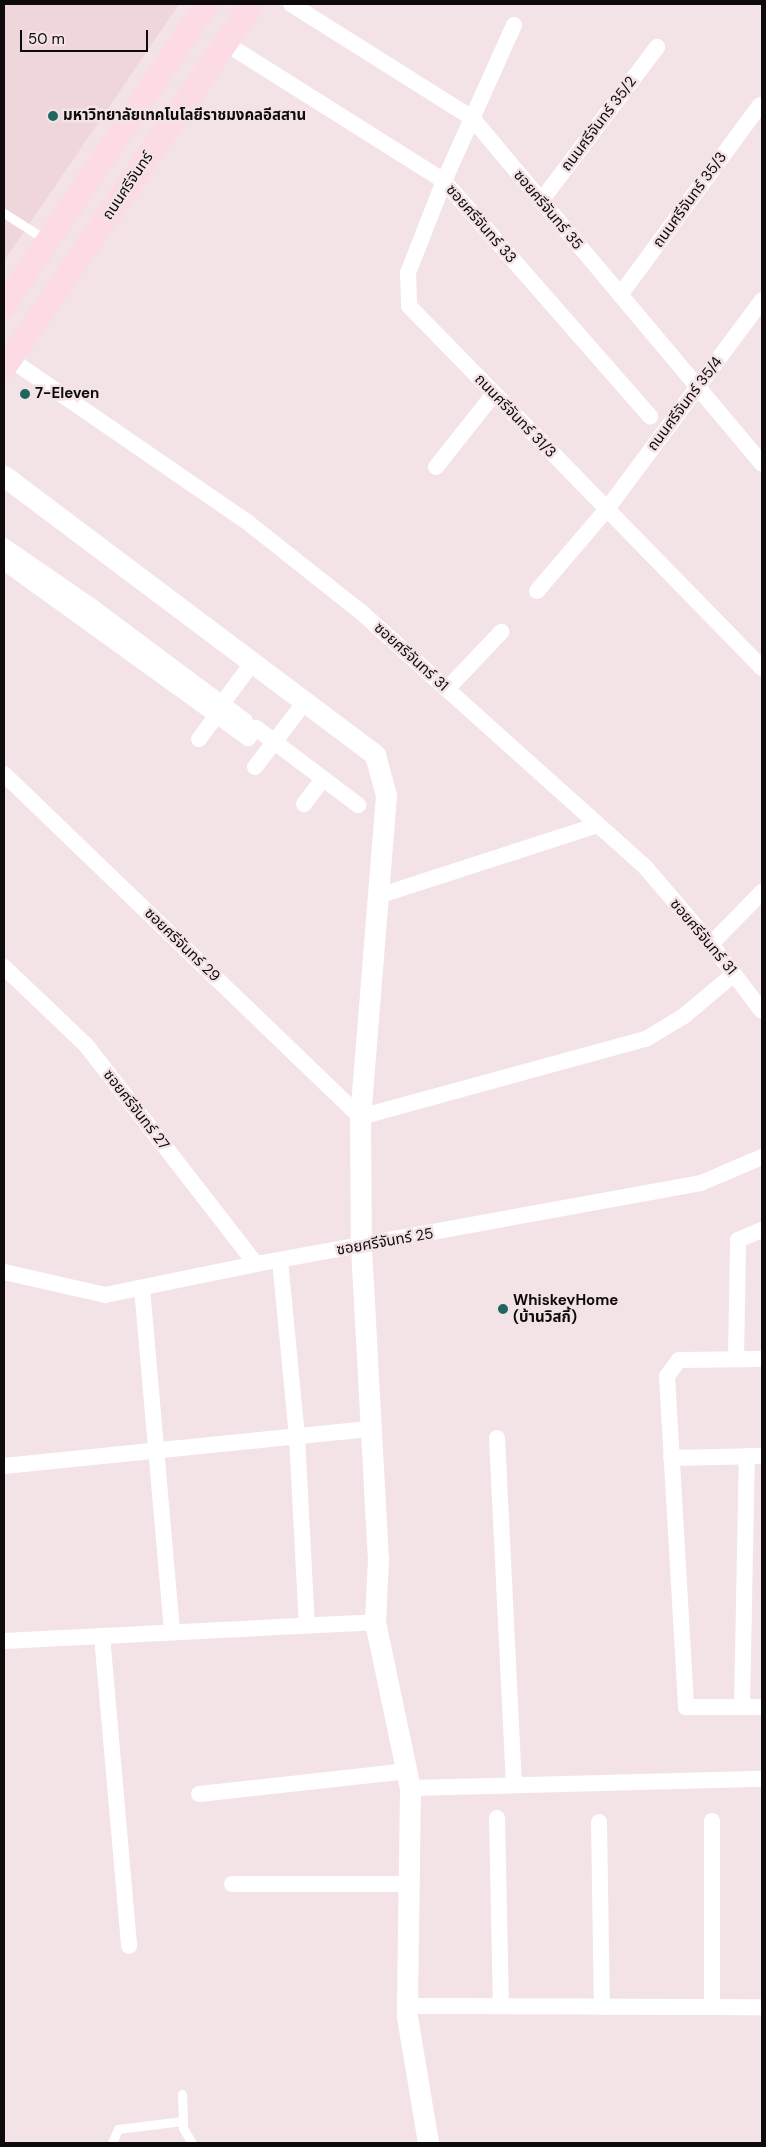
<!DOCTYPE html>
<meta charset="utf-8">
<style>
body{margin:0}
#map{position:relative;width:766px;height:2147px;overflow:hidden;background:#f3e3e6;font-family:"DM Sans","Noto Sans Thai",sans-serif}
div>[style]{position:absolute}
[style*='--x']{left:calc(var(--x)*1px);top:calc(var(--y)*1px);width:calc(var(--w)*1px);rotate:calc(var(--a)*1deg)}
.built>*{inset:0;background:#efd6db}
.service>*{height:9px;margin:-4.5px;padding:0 4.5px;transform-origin:4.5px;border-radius:4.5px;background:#fff}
.minor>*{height:16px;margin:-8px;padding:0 8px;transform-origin:8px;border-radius:8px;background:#fff}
.tertiary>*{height:21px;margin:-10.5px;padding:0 10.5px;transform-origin:10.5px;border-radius:10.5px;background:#fff}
.secondary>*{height:24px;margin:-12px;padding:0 12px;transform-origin:12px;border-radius:12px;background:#fcdbe4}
.dots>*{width:14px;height:14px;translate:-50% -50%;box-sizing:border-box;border:2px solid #f3e3e6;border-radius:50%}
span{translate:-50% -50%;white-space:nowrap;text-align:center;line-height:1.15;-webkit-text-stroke:5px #f3e3e6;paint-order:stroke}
.poi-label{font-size:15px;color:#0f0a0b;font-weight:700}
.left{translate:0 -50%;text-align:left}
.street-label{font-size:15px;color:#0f0a0b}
.frame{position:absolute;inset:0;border:5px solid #0f0a0b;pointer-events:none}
.scale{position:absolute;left:20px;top:30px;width:128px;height:22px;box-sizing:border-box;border:2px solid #0f0a0b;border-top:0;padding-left:6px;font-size:15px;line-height:18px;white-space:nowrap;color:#0f0a0b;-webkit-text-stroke:4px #f3e3e6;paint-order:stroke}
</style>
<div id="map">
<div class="built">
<i style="clip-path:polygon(4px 4px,179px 4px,4px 261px)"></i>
</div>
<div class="service">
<i style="--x:4;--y:213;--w:50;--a:32.7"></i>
<i style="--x:182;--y:2094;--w:34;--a:88"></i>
<i style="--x:183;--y:2128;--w:17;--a:59"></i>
<i style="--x:112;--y:2143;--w:15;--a:-67"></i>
<i style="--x:118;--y:2129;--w:65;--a:-7"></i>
</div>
<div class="minor">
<i style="--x:291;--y:4;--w:214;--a:32.2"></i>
<i style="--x:472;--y:118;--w:451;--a:50"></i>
<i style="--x:514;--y:25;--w:171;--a:114.2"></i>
<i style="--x:444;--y:181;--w:99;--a:111.4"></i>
<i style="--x:408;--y:273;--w:33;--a:88"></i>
<i style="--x:409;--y:306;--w:506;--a:45.72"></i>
<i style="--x:225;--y:43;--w:259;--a:32.2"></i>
<i style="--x:444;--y:181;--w:313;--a:48.8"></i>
<i style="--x:541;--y:201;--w:193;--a:-53"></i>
<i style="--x:620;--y:295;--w:236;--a:-53.6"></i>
<i style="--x:10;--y:359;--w:286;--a:34.5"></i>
<i style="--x:246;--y:521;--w:147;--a:38.4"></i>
<i style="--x:361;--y:612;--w:383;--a:41.9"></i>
<i style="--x:646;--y:868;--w:100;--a:49.5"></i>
<i style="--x:711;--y:944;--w:84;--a:52.7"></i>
<i style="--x:436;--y:467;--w:92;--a:-51.6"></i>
<i style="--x:4;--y:546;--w:107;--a:34.7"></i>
<i style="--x:92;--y:607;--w:191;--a:36.7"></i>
<i style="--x:4;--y:562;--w:301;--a:35.8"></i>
<i style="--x:248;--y:738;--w:13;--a:-51"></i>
<i style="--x:256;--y:728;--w:128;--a:37"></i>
<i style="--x:537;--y:591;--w:108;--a:-49.5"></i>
<i style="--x:607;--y:509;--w:260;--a:-53.4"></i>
<i style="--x:447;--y:689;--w:79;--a:-46.5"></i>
<i style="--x:222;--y:704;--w:42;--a:-53.7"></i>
<i style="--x:199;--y:739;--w:30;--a:-53"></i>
<i style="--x:255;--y:767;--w:71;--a:-52.5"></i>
<i style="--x:4;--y:774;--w:494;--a:43.9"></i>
<i style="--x:360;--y:1117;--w:296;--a:-15.3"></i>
<i style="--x:646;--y:1039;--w:44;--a:-31.2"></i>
<i style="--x:684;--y:1016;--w:65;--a:-40"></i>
<i style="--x:304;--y:804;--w:31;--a:-53"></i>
<i style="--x:378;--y:896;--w:231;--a:-17.9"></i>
<i style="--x:711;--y:944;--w:73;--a:-45.6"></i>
<i style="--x:4;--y:967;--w:113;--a:43.6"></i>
<i style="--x:86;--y:1045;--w:277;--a:52.2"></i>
<i style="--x:280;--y:1260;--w:178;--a:84.5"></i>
<i style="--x:297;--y:1437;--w:188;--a:87"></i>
<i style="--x:4;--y:1272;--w:104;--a:12.8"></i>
<i style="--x:105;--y:1295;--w:154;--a:-11.6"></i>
<i style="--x:256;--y:1264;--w:452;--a:-10.3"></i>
<i style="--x:701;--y:1183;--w:66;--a:-23.1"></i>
<i style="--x:142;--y:1288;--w:345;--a:85"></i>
<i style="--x:736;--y:1359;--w:119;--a:-89"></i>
<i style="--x:738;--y:1240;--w:26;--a:-23"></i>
<i style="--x:762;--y:1359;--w:83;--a:179.3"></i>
<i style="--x:679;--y:1360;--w:20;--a:127"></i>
<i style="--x:667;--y:1376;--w:332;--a:86.7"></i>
<i style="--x:686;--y:1707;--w:76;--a:0"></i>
<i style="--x:497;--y:1438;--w:347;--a:87.2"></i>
<i style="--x:671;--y:1458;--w:91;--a:-1.3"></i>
<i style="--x:4;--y:1466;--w:369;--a:-5.8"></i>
<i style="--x:102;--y:1636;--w:311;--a:85"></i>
<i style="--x:4;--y:1641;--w:371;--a:-2.9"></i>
<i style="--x:742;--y:1707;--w:251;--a:-88.9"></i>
<i style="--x:410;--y:1788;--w:352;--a:-1.5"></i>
<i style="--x:199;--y:1794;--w:208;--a:-6.3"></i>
<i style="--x:497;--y:1818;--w:188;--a:88.8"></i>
<i style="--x:712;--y:1821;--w:186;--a:90"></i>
<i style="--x:599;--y:1822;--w:185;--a:89.1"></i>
<i style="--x:232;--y:1884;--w:176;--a:0"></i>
<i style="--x:408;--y:2006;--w:354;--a:0.2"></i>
</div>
<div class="tertiary">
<i style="--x:4;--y:476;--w:464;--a:36.9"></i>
<i style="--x:375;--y:755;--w:41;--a:74.6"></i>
<i style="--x:386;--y:795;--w:323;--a:94.6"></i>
<i style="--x:360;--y:1117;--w:130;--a:89.6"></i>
<i style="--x:361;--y:1247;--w:311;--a:86.9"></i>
<i style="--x:378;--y:1558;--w:64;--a:92.7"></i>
<i style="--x:375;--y:1622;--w:170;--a:78.1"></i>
<i style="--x:410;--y:1788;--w:229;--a:90.8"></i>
<i style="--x:407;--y:2017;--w:128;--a:80.5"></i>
</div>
<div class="secondary">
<i style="--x:4;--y:306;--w:364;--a:-56.1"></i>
<i style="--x:4;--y:368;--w:440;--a:-55.7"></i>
</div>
<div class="dots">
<i style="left:53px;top:116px;background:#1e675e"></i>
<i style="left:25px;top:394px;background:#1e675e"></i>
<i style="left:503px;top:1309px;background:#1e675e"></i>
</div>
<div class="poi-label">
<span class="left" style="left:63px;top:116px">มหาวิทยาลัยเทคโนโลยีราชมงคลอีสสาน</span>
<span class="left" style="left:35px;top:394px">7-Eleven</span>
<span class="left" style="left:513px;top:1309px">WhiskeyHome<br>(บ้านวิสกี้)</span>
</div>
<div class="street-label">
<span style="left:599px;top:124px;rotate:-53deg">ถนนศรีจันทร์ 35/2</span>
<span style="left:128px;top:186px;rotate:-56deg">ถนนศรีจันทร์</span>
<span style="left:690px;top:200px;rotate:-54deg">ถนนศรีจันทร์ 35/3</span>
<span style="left:548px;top:210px;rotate:50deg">ซอยศรีจันทร์ 35</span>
<span style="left:481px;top:224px;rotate:49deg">ซอยศรีจันทร์ 33</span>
<span style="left:685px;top:404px;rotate:-53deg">ถนนศรีจันทร์ 35/4</span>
<span style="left:515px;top:416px;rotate:46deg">ถนนศรีจันทร์ 31/3</span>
<span style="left:411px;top:657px;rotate:42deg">ซอยศรีจันทร์ 31</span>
<span style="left:703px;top:937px;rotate:50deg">ซอยศรีจันทร์ 31</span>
<span style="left:182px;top:945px;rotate:44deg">ซอยศรีจันทร์ 29</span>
<span style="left:136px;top:1110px;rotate:52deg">ซอยศรีจันทร์ 27</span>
<span style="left:385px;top:1242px;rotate:-10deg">ซอยศรีจันทร์ 25</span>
</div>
<div class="frame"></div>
<div class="scale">50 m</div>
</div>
